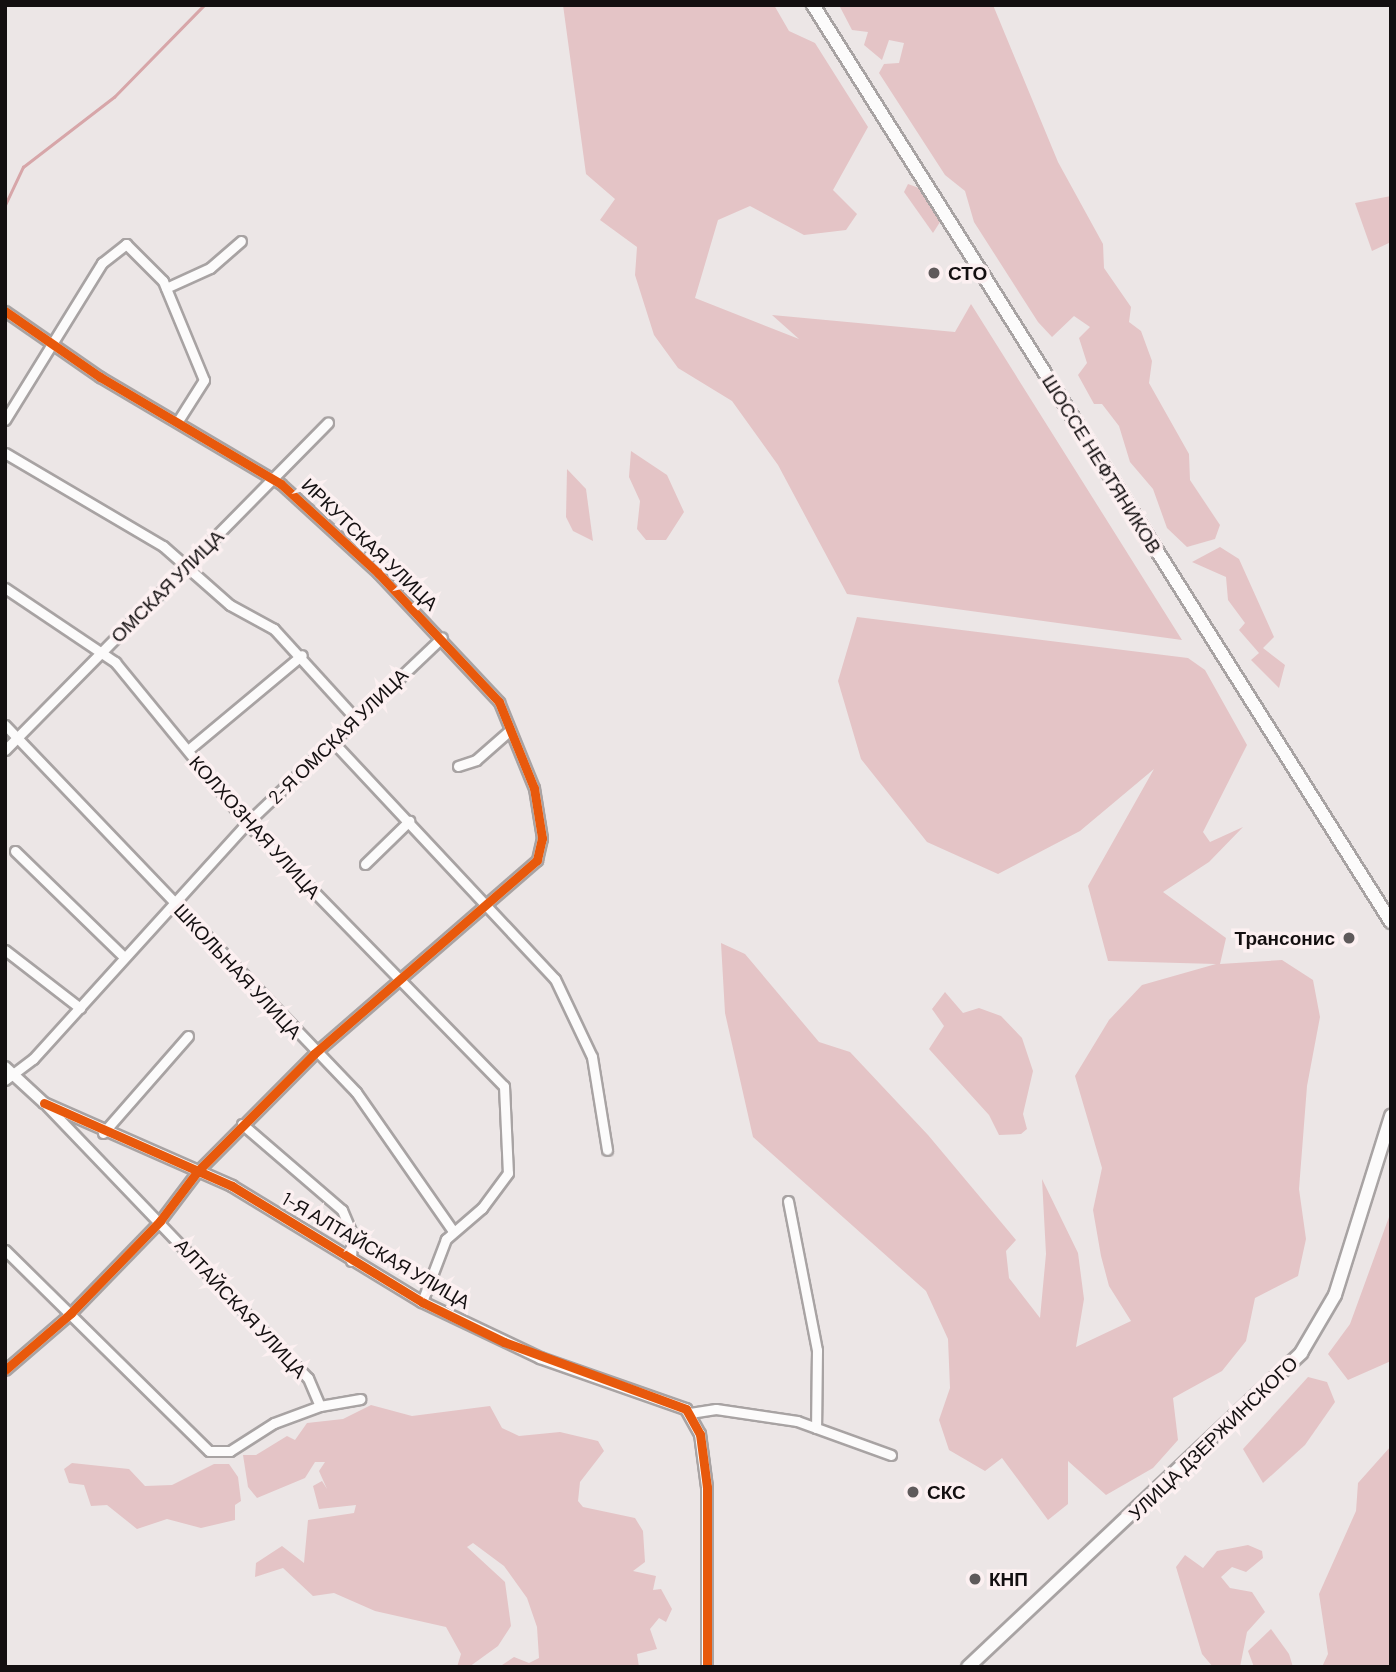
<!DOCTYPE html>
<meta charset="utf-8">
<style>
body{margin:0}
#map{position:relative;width:1396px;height:1672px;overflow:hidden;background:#ece6e6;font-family:Barlow,sans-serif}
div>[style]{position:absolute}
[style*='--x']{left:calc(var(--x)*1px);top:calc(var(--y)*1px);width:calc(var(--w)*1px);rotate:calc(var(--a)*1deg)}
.green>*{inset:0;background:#e4c4c6}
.stream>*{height:2.5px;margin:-1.25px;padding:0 1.25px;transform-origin:1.25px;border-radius:1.25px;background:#d7a6a9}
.roads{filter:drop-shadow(2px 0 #a8a3a3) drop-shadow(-2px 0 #a8a3a3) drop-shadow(0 2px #a8a3a3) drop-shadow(0 -2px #a8a3a3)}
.minor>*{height:9px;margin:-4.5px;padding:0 4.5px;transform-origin:4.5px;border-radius:4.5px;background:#fcfbfb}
.tertiary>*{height:10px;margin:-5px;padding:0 5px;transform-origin:5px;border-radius:5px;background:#fcfbfb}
.secondary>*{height:12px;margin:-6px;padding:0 6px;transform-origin:6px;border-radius:6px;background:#fcfbfb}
.cycleway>*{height:9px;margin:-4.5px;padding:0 4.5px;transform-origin:4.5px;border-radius:4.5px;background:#e8590c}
.dots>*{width:19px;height:19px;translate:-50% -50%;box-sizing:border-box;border:4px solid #fcf0f1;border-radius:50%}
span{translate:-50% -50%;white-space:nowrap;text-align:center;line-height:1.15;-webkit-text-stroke:7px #fcf0f1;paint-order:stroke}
.poi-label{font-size:19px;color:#130f10;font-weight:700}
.left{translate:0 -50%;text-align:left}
.right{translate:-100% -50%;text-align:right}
.street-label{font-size:19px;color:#130f10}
.frame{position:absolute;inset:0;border:7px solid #130f10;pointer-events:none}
</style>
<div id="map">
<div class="green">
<i style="clip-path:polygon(563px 5px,774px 5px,789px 31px,815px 43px,868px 127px,833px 190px,857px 214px,846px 230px,804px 235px,750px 206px,718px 220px,695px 298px,799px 339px,772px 315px,955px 332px,971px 304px,1182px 640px,847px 594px,778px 465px,732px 401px,678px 368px,654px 335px,635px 275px,637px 247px,600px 220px,615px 199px,586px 174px)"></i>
<i style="clip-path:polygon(839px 5px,993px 5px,1058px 162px,1103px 244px,1104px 268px,1131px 307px,1129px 322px,1141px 331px,1152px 361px,1149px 383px,1189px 454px,1190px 480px,1220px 525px,1215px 539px,1187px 547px,1167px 528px,1153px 489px,1130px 462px,1119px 426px,1102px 404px,1094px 404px,1078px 375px,1087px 363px,1079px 338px,1090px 327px,1074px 316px,1052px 337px,1038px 322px,974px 222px,965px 191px,945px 175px,879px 73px,884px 64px,899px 63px,904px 43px,889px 40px,882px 60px,864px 45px,868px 32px,852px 30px)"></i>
<i style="clip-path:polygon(908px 184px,919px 188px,940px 222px,933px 233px,904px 192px)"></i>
<i style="clip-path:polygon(1391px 196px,1391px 242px,1372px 251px,1355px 203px)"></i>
<i style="clip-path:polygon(631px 451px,667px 475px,684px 512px,666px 540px,646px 540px,637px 529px,640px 501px,629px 477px)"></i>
<i style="clip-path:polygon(567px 469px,586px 489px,593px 541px,573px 531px,566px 517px)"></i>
<i style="clip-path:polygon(1220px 547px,1239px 559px,1274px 637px,1263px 648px,1285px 665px,1279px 688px,1251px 660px,1259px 653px,1239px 630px,1245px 623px,1228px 600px,1226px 577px,1192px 562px)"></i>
<i style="clip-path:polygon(857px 617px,1188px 658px,1205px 670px,1247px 745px,1203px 832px,1210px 842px,1243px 827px,1209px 862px,1163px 892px,1226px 938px,1220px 964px,1282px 960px,1313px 980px,1320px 1017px,1307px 1086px,1299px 1189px,1306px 1239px,1298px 1276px,1255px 1298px,1246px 1341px,1222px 1371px,1173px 1398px,1178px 1440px,1153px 1468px,1106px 1495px,1068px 1461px,1068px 1504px,1048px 1520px,1002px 1458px,985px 1471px,949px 1450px,939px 1420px,950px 1388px,948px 1339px,926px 1291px,753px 1137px,725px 1013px,721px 943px,745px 954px,819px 1042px,850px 1052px,928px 1135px,1016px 1240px,1006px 1251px,1009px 1278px,1040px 1318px,1046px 1254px,1042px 1179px,1078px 1253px,1084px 1299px,1076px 1347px,1131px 1321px,1109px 1286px,1101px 1256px,1093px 1210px,1102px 1168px,1075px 1076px,1109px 1020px,1142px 985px,1216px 964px,1108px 961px,1088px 886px,1154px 769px,1080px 831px,998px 874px,927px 842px,861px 759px,838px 681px)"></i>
<i style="clip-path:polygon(945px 992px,963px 1013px,979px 1008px,1001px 1016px,1022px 1038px,1033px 1071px,1023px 1114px,1027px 1129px,1021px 1134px,999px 1135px,989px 1115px,929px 1049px,944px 1026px,932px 1009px)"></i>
<i style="clip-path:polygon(1389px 1217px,1391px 1361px,1348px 1380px,1328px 1354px,1350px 1324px)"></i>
<i style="clip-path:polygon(1308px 1377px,1327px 1382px,1335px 1402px,1305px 1445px,1263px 1483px,1243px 1449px)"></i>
<i style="clip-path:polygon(371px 1405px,412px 1416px,490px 1406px,502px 1428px,519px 1436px,560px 1432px,598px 1441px,604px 1451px,580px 1482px,578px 1501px,583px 1507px,635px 1518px,643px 1531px,645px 1562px,633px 1571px,656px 1576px,653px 1590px,661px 1589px,672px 1609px,666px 1622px,659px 1618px,650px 1629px,657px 1649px,637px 1654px,639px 1667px,499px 1667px,514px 1657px,529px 1663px,539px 1658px,537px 1627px,527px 1598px,504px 1566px,473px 1543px,467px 1547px,505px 1582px,511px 1626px,498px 1646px,469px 1667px,457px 1667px,461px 1654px,446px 1627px,375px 1611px,334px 1593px,313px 1596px,283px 1568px,255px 1577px,256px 1563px,282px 1546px,304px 1563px,308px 1520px,354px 1513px,356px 1505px,319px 1509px,313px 1486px,322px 1481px,327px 1489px,319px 1471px,325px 1462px,315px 1462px,305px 1478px,257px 1498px,248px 1487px,243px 1455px,256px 1455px,287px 1436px,295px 1440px,307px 1423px,343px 1419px)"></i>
<i style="clip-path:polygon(1391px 1446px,1391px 1667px,1322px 1667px,1328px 1654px,1319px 1594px,1356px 1511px,1358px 1483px)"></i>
<i style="clip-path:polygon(72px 1463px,129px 1469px,145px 1486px,172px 1485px,214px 1464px,229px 1464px,238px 1477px,241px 1501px,235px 1505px,235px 1520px,201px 1528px,167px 1519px,137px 1529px,107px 1505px,91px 1506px,84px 1485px,69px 1483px,64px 1469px)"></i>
<i style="clip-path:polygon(1248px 1545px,1262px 1551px,1263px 1558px,1246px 1572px,1232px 1567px,1221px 1577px,1230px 1588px,1252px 1592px,1265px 1612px,1247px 1632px,1240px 1667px,1213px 1667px,1202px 1654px,1176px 1567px,1185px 1555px,1203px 1568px,1217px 1551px)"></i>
<i style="clip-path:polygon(1271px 1629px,1289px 1654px,1293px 1667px,1254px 1667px,1248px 1651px)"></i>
</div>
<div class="stream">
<i style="--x:5;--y:205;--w:42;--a:-64.7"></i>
<i style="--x:23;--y:167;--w:115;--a:-37.6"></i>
<i style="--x:114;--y:97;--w:129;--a:-45.6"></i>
</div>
<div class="roads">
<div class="minor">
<i style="--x:166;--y:288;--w:48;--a:-24.4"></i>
<i style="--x:210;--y:268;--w:41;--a:-41.1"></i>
<i style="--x:5;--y:311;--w:116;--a:34.8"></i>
<i style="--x:100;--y:377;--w:210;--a:30.6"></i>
<i style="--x:281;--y:484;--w:132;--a:42.5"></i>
<i style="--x:378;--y:573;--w:177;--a:46.8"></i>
<i style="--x:499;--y:702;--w:93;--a:67.9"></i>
<i style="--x:534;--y:788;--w:51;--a:80.9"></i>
<i style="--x:542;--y:838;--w:23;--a:103"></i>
<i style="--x:537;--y:860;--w:296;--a:139"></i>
<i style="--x:314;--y:1054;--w:166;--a:134.8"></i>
<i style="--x:197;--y:1172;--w:61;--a:127.1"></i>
<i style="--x:160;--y:1221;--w:128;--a:134.1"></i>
<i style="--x:71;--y:1313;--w:87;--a:139.2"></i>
<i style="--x:5;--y:420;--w:185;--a:-58.3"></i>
<i style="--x:102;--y:263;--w:31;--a:-38"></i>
<i style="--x:126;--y:244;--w:52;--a:45"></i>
<i style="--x:163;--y:281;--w:107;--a:67.5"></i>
<i style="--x:204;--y:380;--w:49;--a:122.4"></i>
<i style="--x:5;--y:453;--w:183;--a:30.5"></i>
<i style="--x:163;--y:546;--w:89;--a:41.4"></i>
<i style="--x:230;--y:605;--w:50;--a:28.6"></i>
<i style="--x:274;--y:629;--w:122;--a:47.7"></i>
<i style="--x:5;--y:588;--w:133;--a:33.9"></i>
<i style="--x:115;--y:662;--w:208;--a:50.7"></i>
<i style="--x:247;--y:823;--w:368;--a:45.7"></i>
<i style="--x:504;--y:1086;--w:87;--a:87.4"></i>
<i style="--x:508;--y:1173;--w:44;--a:126.6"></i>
<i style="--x:482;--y:1208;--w:48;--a:139.3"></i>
<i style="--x:446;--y:1239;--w:67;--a:110.9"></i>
<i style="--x:5;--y:725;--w:508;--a:46.28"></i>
<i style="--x:356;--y:1092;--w:169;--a:55.1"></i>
<i style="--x:334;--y:743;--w:323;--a:46.9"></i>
<i style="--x:555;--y:979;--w:86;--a:64.6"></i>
<i style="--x:592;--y:1057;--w:94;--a:80.8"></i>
<i style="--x:5;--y:750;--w:460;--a:-45.4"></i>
<i style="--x:188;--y:750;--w:148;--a:-39.8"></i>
<i style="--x:458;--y:766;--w:19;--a:-18"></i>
<i style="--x:476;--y:760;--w:44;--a:-41.3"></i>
<i style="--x:15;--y:851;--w:152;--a:44.2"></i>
<i style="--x:365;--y:864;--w:62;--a:-44.3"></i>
<i style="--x:5;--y:950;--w:95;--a:37.7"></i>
<i style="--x:5;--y:1080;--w:35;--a:-37"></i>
<i style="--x:33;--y:1059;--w:319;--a:-47.8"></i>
<i style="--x:247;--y:823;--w:269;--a:-43.6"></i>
<i style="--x:47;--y:1106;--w:377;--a:46.2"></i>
<i style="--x:308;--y:1378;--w:30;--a:67"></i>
<i style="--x:242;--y:1124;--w:132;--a:40.7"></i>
<i style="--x:342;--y:1210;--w:25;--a:67"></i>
<i style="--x:352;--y:1233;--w:28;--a:92"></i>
<i style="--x:103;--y:1133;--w:129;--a:-48.8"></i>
<i style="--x:788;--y:1201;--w:152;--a:79"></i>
<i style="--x:817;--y:1350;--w:78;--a:90.7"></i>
<i style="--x:5;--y:1250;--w:286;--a:44.6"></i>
<i style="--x:209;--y:1451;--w:21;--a:0"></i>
<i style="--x:230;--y:1451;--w:52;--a:-32.5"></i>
<i style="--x:274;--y:1423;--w:49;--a:-20.3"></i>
<i style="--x:320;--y:1406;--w:41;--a:-9.9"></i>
<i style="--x:690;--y:1413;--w:26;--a:-9"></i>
<i style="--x:716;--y:1409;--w:82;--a:8.4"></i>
<i style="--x:797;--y:1421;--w:100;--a:19.9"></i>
</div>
<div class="tertiary">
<i style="--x:5;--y:1067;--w:53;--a:42.7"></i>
<i style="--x:44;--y:1103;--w:206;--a:23.8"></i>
<i style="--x:232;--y:1186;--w:223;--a:31.4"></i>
<i style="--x:422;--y:1302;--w:131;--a:25.4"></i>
<i style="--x:540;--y:1358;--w:155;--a:19.3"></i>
<i style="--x:686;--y:1409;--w:29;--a:61"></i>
<i style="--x:700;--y:1434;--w:53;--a:82.5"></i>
<i style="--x:707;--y:1487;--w:180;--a:90"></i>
</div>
<div class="secondary">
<i style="--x:813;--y:5;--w:1084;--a:57.78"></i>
<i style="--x:968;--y:1667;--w:458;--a:-43.3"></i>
<i style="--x:1301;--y:1353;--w:67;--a:-59.6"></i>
<i style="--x:1335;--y:1295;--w:188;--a:-72.6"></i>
</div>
</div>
<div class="cycleway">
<i style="--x:5;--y:311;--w:116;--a:34.8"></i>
<i style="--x:100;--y:377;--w:210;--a:30.6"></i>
<i style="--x:281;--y:484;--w:132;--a:42.5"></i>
<i style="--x:378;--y:573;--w:177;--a:46.8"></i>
<i style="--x:499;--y:702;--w:93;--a:67.9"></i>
<i style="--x:534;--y:788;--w:51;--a:80.9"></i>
<i style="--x:542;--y:838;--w:23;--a:103"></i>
<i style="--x:537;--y:860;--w:296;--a:139"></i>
<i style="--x:314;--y:1054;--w:166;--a:134.8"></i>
<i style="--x:197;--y:1172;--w:61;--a:127.1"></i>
<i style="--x:160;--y:1221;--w:128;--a:134.1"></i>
<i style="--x:71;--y:1313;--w:87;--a:139.2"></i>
<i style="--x:44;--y:1103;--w:206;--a:23.8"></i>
<i style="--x:232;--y:1186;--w:223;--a:31.4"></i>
<i style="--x:422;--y:1302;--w:91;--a:26"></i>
<i style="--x:504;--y:1342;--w:194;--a:20.2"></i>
<i style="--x:686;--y:1409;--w:29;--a:61"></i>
<i style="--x:700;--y:1434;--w:53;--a:82.5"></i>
<i style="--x:707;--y:1487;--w:180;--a:90"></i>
</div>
<div class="dots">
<i style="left:934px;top:273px;background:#5f5a5b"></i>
<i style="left:1349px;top:938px;background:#5f5a5b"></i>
<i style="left:913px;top:1492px;background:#5f5a5b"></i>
<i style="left:975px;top:1579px;background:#5f5a5b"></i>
</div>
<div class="poi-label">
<span class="left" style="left:948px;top:273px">СТО</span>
<span class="right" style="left:1335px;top:938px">Трансонис</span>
<span class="left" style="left:927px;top:1492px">СКС</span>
<span class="left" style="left:989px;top:1579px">КНП</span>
</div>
<div class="street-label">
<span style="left:1102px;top:464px;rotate:58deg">ШОССЕ НЕФТЯНИКОВ</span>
<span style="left:370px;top:544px;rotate:44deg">ИРКУТСКАЯ УЛИЦА</span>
<span style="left:167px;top:586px;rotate:-45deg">ОМСКАЯ УЛИЦА</span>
<span style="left:338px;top:736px;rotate:-44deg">2-Я ОМСКАЯ УЛИЦА</span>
<span style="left:255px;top:827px;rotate:48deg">КОЛХОЗНАЯ УЛИЦА</span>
<span style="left:238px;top:971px;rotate:47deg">ШКОЛЬНАЯ УЛИЦА</span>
<span style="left:376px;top:1250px;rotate:30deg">1-Я АЛТАЙСКАЯ УЛИЦА</span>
<span style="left:241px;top:1308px;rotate:47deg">АЛТАЙСКАЯ УЛИЦА</span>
<span style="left:1213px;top:1438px;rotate:-44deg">УЛИЦА ДЗЕРЖИНСКОГО</span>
</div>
<div class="frame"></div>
</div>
